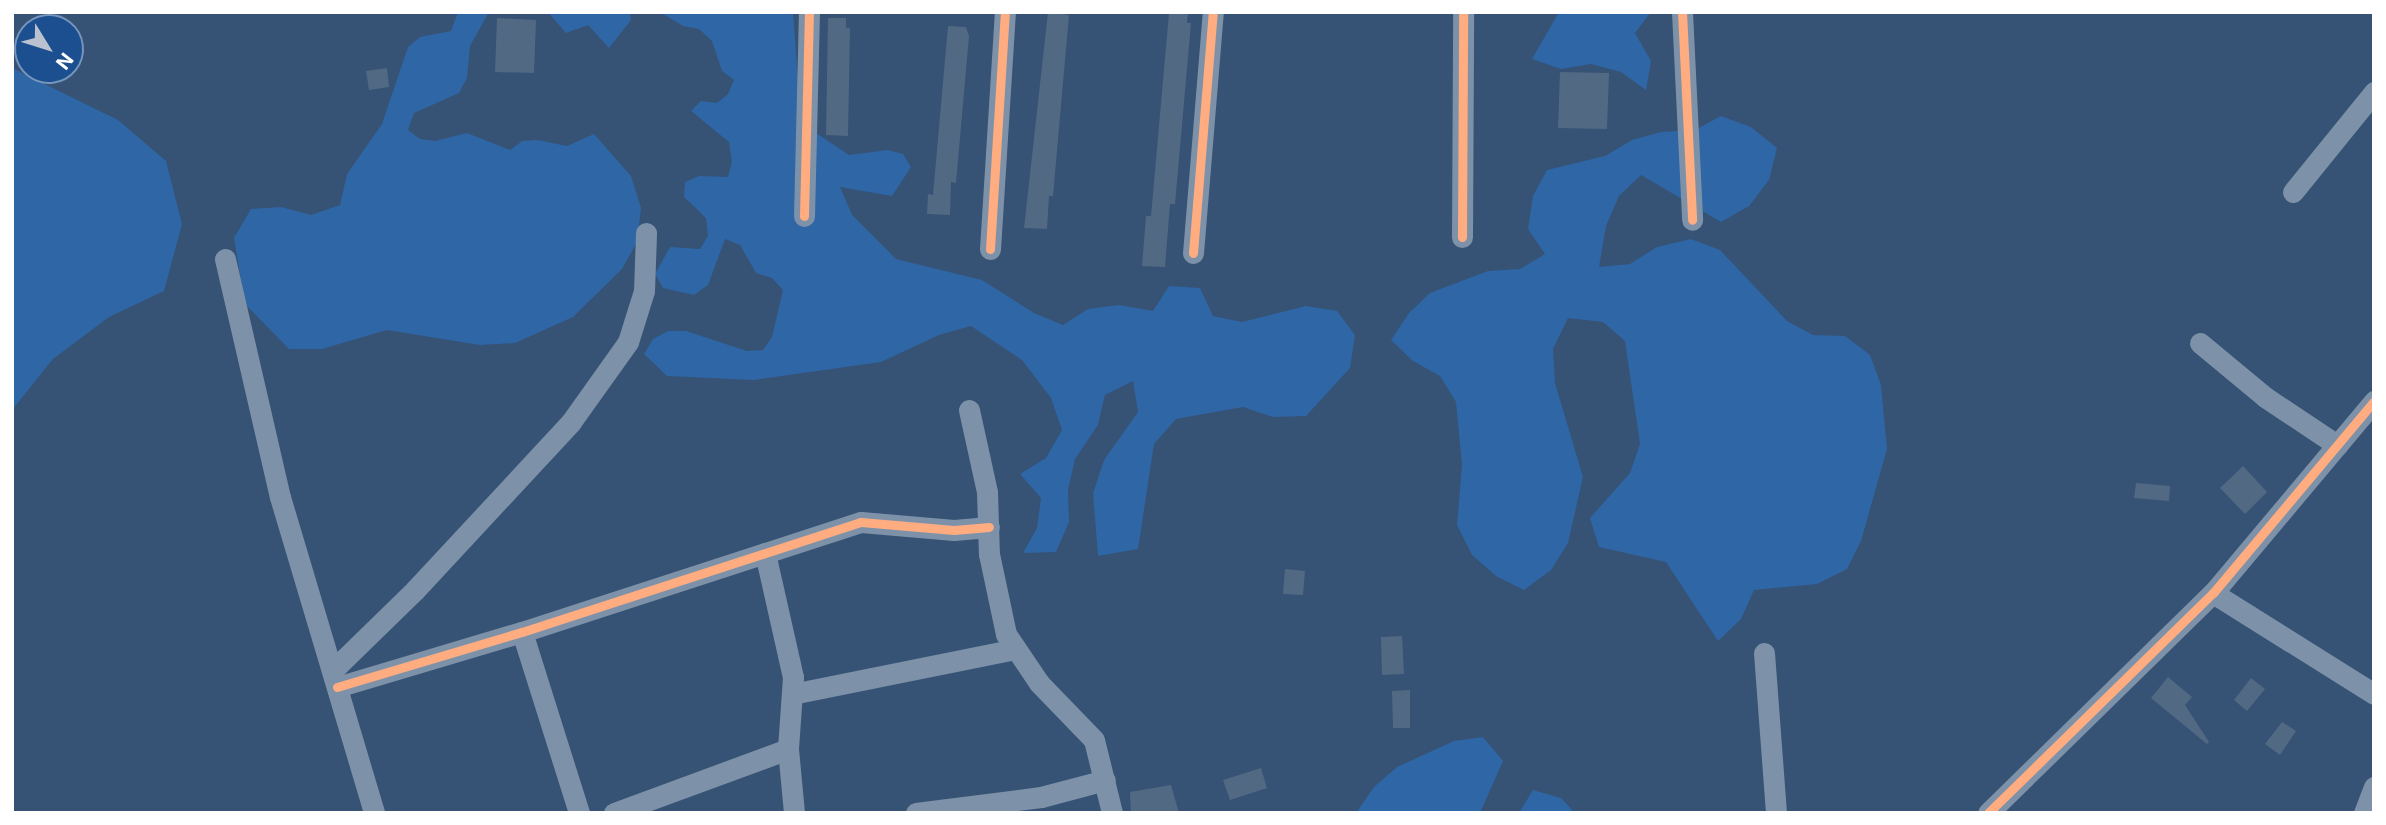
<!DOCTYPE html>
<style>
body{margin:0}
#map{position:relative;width:2386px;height:825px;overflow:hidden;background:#365274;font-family:Inter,sans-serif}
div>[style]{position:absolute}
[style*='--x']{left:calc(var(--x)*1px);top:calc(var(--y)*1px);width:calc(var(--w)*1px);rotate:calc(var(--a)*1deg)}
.green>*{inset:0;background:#2f66a5}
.building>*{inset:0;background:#526984}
.minor>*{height:21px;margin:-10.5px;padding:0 10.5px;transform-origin:10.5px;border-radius:10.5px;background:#7d92a8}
.cycleway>*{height:9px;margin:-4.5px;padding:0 4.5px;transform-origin:4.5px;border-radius:4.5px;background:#ffac80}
span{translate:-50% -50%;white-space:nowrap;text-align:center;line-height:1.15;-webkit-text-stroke:5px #1b4f8f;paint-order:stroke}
.frame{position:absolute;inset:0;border:14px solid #fff;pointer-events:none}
.north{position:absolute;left:14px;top:14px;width:70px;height:70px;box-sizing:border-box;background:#1b4f8f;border:2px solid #7695bc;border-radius:50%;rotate:128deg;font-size:19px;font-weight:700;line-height:28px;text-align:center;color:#fff}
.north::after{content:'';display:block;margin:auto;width:24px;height:32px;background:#b9c2ce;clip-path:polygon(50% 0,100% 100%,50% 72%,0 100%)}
</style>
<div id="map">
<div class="green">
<i style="clip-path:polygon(458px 12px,489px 12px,470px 46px,467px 78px,459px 93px,414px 113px,408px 130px,420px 139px,435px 141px,467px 133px,510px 150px,522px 141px,537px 140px,567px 146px,594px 134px,631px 176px,641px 208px,637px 242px,622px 269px,573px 317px,515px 343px,480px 345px,387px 330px,322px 349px,289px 349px,245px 304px,234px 238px,251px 209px,281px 207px,311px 215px,340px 205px,347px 174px,382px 124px,408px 47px,420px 37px,451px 31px)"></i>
<i style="clip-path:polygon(548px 12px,630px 12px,631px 20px,609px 48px,588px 25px,566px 33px)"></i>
<i style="clip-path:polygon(660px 12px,793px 12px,801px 123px,849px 155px,888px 150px,903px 154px,911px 167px,892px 196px,840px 187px,852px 215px,896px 259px,982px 280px,1034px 313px,1063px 325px,1088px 309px,1119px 305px,1153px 311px,1169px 286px,1200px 288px,1213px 316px,1242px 322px,1306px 306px,1337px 311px,1355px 335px,1350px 368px,1306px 416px,1273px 417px,1243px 407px,1176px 419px,1154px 444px,1138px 549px,1098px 556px,1093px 493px,1104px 460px,1138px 412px,1133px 381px,1105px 395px,1098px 425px,1075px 459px,1068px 490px,1069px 522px,1056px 552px,1023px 553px,1037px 528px,1041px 498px,1020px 474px,1046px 458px,1062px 430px,1051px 398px,1022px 360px,971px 326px,939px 335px,881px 362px,754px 380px,667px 376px,644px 354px,653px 339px,668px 331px,686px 331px,747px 351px,763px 350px,772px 337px,783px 290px,772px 278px,756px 273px,740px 245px,725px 239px,708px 285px,694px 295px,663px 288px,655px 274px,670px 247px,700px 249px,708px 236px,706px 218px,684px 197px,685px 182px,699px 176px,728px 177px,732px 162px,729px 142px,691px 111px,701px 101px,717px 103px,728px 94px,734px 80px,722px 71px,712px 41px,699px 29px,683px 26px)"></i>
<i style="clip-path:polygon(1559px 12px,1651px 12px,1635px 33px,1651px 61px,1646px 90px,1621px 72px,1591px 64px,1561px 69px,1532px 59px)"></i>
<i style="clip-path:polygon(12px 68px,118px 120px,166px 161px,182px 224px,164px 291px,109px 317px,53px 359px,12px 410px)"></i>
<i style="clip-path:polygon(1721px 116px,1751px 127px,1777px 148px,1769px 180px,1749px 206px,1721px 222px,1641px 175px,1619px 196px,1606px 226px,1599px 267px,1630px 264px,1657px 247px,1691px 239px,1720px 250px,1787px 321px,1813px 335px,1845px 336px,1870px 355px,1881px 385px,1887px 449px,1861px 541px,1847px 569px,1817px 584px,1754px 590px,1741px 619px,1718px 641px,1666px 562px,1599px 547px,1590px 518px,1630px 473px,1640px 444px,1625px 341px,1603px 322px,1568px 318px,1553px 349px,1555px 383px,1583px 477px,1568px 543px,1551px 570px,1524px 590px,1496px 576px,1472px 555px,1457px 525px,1462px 465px,1456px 402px,1440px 376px,1413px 361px,1391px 340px,1409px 313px,1430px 293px,1488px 271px,1520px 269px,1545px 254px,1528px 229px,1533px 196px,1547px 170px,1605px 156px,1632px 140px,1661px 132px,1695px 130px)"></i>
<i style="clip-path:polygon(1483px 737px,1503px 761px,1480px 813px,1356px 813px,1374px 787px,1397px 767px,1454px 741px)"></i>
<i style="clip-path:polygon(1533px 790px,1561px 798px,1575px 813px,1519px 813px)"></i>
</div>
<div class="building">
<i style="clip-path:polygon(1048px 12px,1069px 15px,1053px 196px,1049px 196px,1047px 229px,1024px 228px)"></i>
<i style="clip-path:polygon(1169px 13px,1188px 13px,1187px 23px,1191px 23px,1175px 204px,1170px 204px,1165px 267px,1142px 266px,1146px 216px,1151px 216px)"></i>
<i style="clip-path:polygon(497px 18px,536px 20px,534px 73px,495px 72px)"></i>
<i style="clip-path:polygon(828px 18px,846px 18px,846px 28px,850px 28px,848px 136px,826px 135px)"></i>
<i style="clip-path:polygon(948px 26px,966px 27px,969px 36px,956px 183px,951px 182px,950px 215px,927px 214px,928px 194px,933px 195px)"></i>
<i style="clip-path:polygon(387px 68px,389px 87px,369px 90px,366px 71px)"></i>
<i style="clip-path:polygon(1560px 72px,1609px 73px,1607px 129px,1558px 128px)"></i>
<i style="clip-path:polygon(2243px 466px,2267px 492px,2245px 514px,2220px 488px)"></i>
<i style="clip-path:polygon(2136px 483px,2170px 486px,2169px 501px,2134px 498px)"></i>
<i style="clip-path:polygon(1285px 569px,1305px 571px,1303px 595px,1283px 594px)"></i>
<i style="clip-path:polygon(1402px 636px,1404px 674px,1382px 675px,1381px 637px)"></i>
<i style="clip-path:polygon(2168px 677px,2192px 697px,2185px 705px,2209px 742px,2207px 744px,2151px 698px)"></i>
<i style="clip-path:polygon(2251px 678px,2265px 689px,2247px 711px,2234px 700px)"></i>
<i style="clip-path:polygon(1410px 690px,1410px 728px,1393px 728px,1392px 691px)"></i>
<i style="clip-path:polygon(2282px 722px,2296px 731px,2280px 755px,2265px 744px)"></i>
<i style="clip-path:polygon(1261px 768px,1267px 788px,1230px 800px,1223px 780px)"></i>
<i style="clip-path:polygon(1171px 785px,1179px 813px,1131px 813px,1130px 792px)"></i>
</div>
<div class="minor">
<i style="--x:1682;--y:12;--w:208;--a:87.2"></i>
<i style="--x:2293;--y:192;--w:129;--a:-51"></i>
<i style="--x:804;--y:216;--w:204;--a:-88.6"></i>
<i style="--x:1462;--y:237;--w:225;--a:-89.7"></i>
<i style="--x:990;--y:249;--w:237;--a:-86.4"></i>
<i style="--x:1193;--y:253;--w:242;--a:-85.3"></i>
<i style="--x:225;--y:259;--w:244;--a:77"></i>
<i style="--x:280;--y:497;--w:330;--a:73.4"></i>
<i style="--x:2200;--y:343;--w:85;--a:39.7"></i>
<i style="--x:2265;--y:397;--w:87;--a:33.7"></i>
<i style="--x:969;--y:410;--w:84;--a:77.6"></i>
<i style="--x:987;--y:492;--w:62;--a:88.2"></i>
<i style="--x:989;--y:554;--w:82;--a:78"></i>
<i style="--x:1006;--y:634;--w:59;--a:56"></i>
<i style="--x:1039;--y:683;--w:79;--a:46"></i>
<i style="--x:1094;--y:740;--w:75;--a:76.1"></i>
<i style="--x:765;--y:553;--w:127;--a:77.3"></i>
<i style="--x:793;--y:677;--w:72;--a:94"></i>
<i style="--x:788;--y:749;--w:64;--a:84.6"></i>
<i style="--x:2213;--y:593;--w:190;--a:32.1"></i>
<i style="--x:522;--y:632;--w:190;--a:72.5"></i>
<i style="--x:1764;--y:653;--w:160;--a:85.7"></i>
<i style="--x:332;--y:671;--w:116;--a:-44.3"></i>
<i style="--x:415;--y:590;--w:229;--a:-47.1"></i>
<i style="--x:571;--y:422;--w:98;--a:-54.5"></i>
<i style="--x:628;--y:342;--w:53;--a:-72.6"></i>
<i style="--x:644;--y:291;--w:58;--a:-88"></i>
<i style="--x:337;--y:687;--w:193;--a:-16.6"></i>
<i style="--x:522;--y:632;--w:356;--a:-18"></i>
<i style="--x:861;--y:522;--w:93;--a:4.9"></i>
<i style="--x:954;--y:530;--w:35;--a:-5"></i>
<i style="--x:792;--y:694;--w:228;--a:-11.4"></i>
<i style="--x:614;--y:813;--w:185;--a:-20.2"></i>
<i style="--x:916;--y:813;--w:126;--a:-7.3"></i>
<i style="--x:1041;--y:797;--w:66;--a:-14.9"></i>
<i style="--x:1988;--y:813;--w:315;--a:-44.4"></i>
<i style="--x:2213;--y:593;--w:251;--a:-50"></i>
<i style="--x:2364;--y:813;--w:28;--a:-69"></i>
</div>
<div class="cycleway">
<i style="--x:1682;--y:12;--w:208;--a:87.2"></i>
<i style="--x:804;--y:216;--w:204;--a:-88.6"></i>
<i style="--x:1462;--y:237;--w:225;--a:-89.7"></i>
<i style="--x:990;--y:249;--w:237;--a:-86.4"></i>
<i style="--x:1193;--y:253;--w:242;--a:-85.3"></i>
<i style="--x:337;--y:687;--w:193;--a:-16.6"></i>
<i style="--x:522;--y:632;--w:356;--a:-18"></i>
<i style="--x:861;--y:522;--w:93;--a:4.9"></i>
<i style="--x:954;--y:530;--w:35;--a:-5"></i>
<i style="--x:1988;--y:813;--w:315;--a:-44.4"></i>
<i style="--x:2213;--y:593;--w:251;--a:-50"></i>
</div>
<div class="frame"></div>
<div class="north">N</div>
</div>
